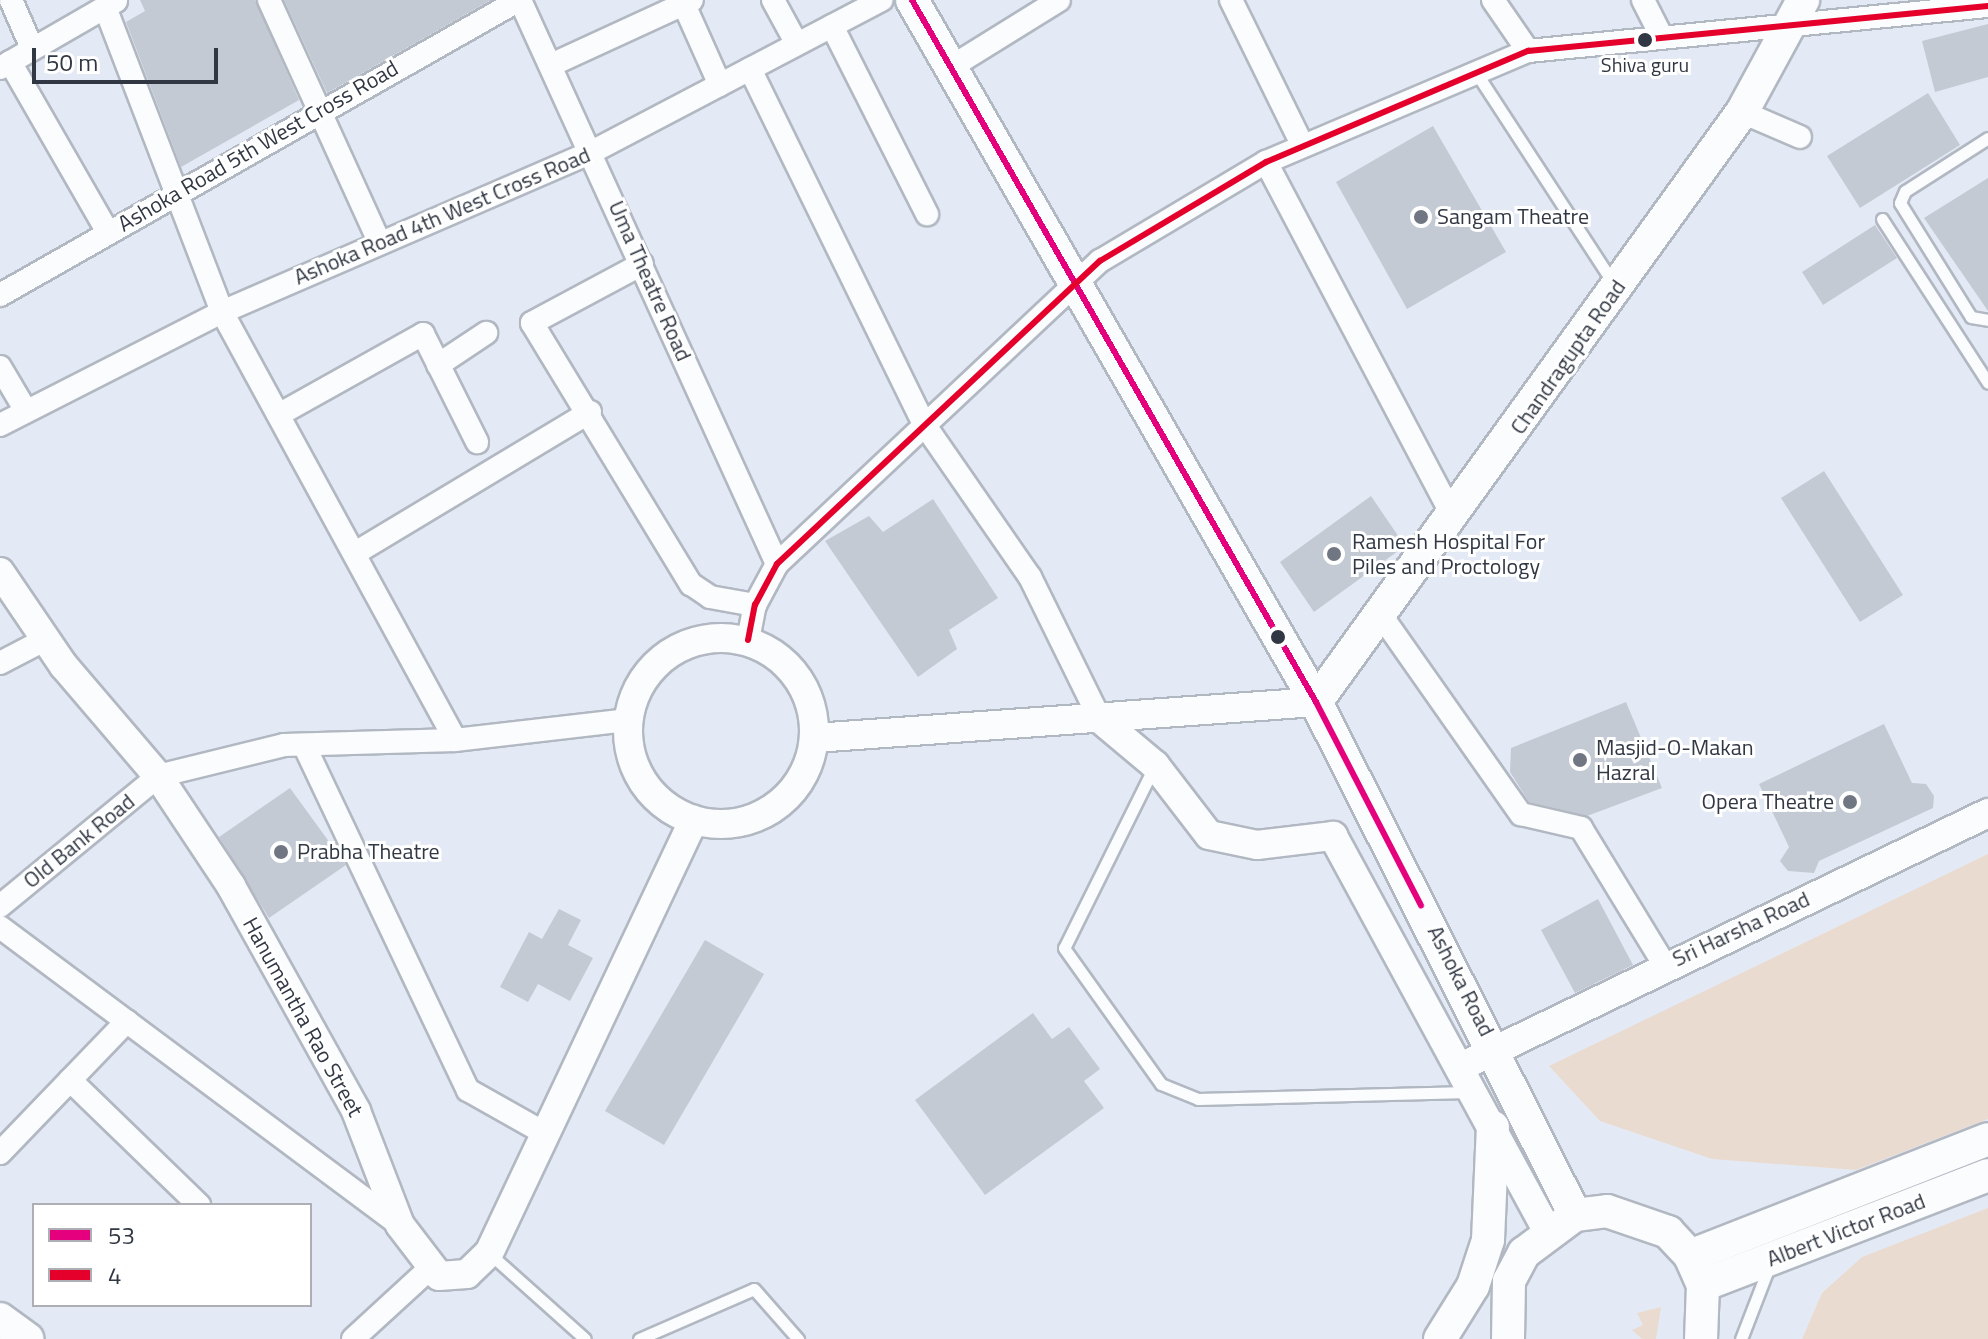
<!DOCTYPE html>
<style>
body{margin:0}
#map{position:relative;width:1988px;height:1339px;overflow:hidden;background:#e4eaf5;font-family:"Titillium Web",sans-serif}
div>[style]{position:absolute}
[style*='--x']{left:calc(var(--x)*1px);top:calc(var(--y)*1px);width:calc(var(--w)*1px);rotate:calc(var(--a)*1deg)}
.green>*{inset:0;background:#eadbd0}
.building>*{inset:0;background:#c4cad4}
.roads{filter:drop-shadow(2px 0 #b2b8c2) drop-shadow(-2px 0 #b2b8c2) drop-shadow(0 2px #b2b8c2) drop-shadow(0 -2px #b2b8c2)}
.service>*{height:11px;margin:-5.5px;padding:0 5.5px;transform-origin:5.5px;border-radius:5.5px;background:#fbfcfe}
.minor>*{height:22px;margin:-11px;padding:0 11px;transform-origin:11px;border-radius:11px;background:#fbfcfe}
.tertiary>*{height:28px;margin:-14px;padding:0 14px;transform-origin:14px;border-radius:14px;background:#fbfcfe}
.tertiary>.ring{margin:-14px;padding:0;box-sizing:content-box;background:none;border:28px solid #fbfcfe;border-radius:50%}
.secondary>*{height:32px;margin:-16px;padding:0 16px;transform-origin:16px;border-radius:16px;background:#fbfcfe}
.bus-1>*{height:6px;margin:-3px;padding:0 3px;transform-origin:3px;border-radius:3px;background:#e5007d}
.bus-2>*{height:6px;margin:-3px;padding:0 3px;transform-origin:3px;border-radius:3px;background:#e4002b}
.dots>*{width:22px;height:22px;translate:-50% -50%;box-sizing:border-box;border:4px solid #fff;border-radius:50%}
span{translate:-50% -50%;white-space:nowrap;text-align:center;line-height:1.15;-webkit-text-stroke:6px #fff;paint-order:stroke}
.bus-label{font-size:20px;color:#313844}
.street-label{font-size:22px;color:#313844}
.poi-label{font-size:22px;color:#313844}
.left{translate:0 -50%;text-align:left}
.right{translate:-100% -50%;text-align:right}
.legend{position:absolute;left:32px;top:1203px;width:280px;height:104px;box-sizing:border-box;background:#fff;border:2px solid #adafb4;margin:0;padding:10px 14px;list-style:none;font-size:24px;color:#313844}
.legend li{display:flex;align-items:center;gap:16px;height:40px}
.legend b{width:40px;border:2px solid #adafb4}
.scale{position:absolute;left:32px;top:48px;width:186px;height:36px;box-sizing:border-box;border:4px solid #313844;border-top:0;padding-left:10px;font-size:24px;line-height:28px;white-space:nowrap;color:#313844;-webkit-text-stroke:6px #fff;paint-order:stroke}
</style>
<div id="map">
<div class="green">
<i style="clip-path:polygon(1988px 854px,1988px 1119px,1856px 1170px,1712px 1159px,1600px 1121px,1549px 1066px)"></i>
<i style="clip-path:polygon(1988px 1208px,1988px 1339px,1802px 1339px,1822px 1293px,1862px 1257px)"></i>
<i style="clip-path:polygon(1661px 1307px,1656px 1339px,1642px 1339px,1632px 1330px,1643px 1325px,1637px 1313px)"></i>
</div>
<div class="building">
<i style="clip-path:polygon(140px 0,255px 0,299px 100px,181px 167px,126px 22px,145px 11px)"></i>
<i style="clip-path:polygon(284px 0,491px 0,327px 93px)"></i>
<i style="clip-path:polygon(1988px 24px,1988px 77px,1935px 92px,1922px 41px)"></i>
<i style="clip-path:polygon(1928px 93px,1960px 145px,1860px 208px,1827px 156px)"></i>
<i style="clip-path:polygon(1433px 126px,1506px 252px,1407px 309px,1336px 182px)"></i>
<i style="clip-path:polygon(1988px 178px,1988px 311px,1924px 218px)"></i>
<i style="clip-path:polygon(1875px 225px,1897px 258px,1823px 305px,1802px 272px)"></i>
<i style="clip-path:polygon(1824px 471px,1903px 595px,1860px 622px,1781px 498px)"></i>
<i style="clip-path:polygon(1371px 496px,1405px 546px,1314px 612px,1280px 562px)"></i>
<i style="clip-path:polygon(933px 499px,998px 598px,949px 630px,957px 649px,918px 677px,825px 541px,869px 516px,883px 532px)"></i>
<i style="clip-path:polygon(1626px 702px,1662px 788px,1587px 816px,1529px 802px,1510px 772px,1511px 748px)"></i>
<i style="clip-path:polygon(1884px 724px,1912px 783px,1926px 784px,1934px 796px,1933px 808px,1819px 861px,1814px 873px,1788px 871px,1780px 861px,1789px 847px,1759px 784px)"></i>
<i style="clip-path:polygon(290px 788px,346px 865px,269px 918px,219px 837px)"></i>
<i style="clip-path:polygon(1598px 899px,1633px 965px,1575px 993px,1541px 930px)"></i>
<i style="clip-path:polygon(559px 909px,581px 920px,568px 945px,593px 958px,570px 1001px,538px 984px,528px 1002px,500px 987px,529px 932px,542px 939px)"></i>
<i style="clip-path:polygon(705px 940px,764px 974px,664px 1145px,605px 1111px)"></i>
<i style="clip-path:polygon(1033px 1013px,1052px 1039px,1069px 1027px,1100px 1069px,1084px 1081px,1104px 1108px,985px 1195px,915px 1100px)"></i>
</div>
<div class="roads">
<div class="service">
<i style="--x:1475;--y:71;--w:254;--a:56.9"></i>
<i style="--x:1988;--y:138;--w:98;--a:147.4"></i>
<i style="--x:1905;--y:191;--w:13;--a:113"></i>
<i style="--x:1900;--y:203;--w:134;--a:58.1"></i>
<i style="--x:1971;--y:317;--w:17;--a:10"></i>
<i style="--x:1882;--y:219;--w:195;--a:57.1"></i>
<i style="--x:1155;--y:765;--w:204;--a:116.4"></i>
<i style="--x:1064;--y:948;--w:167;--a:54.5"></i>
<i style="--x:1161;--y:1084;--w:40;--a:22"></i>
<i style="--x:1198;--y:1099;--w:270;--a:-1.5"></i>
<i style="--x:490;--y:1254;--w:127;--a:41.8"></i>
<i style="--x:639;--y:1339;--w:125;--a:-23.5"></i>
<i style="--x:754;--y:1289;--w:67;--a:48.7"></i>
<i style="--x:1741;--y:1339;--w:75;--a:-68.9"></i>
</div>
<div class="minor">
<i style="--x:11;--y:0;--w:52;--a:66.4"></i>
<i style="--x:269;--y:0;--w:265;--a:65.5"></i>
<i style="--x:520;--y:0;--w:620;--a:65.5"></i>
<i style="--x:682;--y:0;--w:93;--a:65.9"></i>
<i style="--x:773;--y:0;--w:50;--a:61.4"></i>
<i style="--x:1231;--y:0;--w:161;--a:63.8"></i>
<i style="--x:1493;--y:0;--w:62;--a:55.5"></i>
<i style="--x:1643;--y:0;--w:38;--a:63"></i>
<i style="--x:105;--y:7;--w:327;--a:69"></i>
<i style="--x:222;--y:312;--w:487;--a:61.4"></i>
<i style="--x:832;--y:26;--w:211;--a:63.2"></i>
<i style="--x:10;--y:62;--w:195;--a:60.1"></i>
<i style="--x:551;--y:65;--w:155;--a:-24.7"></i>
<i style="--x:951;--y:67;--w:127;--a:-31.8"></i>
<i style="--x:0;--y:68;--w:134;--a:-30"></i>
<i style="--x:750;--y:69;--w:395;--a:63.9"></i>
<i style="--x:924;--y:424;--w:186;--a:55.3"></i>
<i style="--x:1030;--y:577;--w:158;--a:63.8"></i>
<i style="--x:1742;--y:112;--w:63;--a:23.3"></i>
<i style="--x:1266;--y:162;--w:403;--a:62.2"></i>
<i style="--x:642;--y:264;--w:125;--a:151.8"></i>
<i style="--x:532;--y:323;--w:306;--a:58.7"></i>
<i style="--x:691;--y:584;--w:23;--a:34"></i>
<i style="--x:710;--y:597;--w:46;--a:10.1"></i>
<i style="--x:0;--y:295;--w:597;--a:-29.61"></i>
<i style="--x:438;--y:365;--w:58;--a:-33.7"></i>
<i style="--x:0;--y:367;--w:51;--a:59.4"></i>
<i style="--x:280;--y:414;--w:164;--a:-29.2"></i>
<i style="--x:423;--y:334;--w:121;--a:63.4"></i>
<i style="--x:0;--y:425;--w:249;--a:-27"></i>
<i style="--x:222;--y:312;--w:403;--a:-23.4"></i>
<i style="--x:592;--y:152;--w:327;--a:-27.7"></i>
<i style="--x:357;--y:552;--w:272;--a:-31"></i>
<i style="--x:1383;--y:618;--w:240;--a:54.9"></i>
<i style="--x:1521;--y:814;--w:62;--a:13.1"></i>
<i style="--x:1581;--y:828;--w:159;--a:58.6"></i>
<i style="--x:748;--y:640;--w:36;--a:-79"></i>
<i style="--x:755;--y:605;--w:47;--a:-61.8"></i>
<i style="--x:777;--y:564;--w:443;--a:-43.2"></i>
<i style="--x:1100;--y:261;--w:193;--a:-30.8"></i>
<i style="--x:1266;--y:162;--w:285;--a:-23"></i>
<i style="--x:1528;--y:51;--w:462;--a:-5.6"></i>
<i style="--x:0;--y:663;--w:52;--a:-27.6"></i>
<i style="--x:304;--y:745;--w:382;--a:64.6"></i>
<i style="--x:468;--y:1090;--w:90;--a:29.4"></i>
<i style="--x:0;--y:906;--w:205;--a:-39.4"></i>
<i style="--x:158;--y:776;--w:130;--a:-13.8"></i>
<i style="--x:284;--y:745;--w:171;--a:-1.7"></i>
<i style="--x:455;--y:740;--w:175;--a:-6.6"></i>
<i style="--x:0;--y:927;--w:499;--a:36.7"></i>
<i style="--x:70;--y:1080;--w:180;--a:44.1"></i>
<i style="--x:0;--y:1153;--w:183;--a:-46.1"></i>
<i style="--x:353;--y:1339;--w:103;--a:-42.6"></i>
</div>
<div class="tertiary">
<i style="--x:0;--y:572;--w:114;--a:55.8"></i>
<i style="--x:64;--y:666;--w:145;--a:49.5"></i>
<i style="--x:158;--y:776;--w:132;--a:56.4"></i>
<i style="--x:231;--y:886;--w:257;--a:60.9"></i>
<i style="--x:356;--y:1111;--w:122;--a:68.9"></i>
<i style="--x:400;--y:1225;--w:64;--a:52.6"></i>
<i style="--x:439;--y:1276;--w:28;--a:-4"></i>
<i style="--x:467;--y:1274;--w:30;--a:-44"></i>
<i style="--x:489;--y:1253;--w:479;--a:-64.7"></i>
<i class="ring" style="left:628px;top:638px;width:158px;height:158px"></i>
<i style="--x:1100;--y:719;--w:72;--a:39.9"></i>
<i style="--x:1155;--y:765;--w:88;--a:52.4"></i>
<i style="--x:1209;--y:835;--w:49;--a:11.8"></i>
<i style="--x:1257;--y:845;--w:77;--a:-6.8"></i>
<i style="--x:1333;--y:836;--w:448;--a:61.5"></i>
<i style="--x:815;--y:738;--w:502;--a:-4.11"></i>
<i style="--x:1473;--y:1061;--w:572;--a:-25.71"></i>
</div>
<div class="secondary">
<i style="--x:912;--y:0;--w:810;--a:60.08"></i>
<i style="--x:1316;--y:702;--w:575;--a:63.21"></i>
<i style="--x:1316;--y:702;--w:728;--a:-54.17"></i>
<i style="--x:1742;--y:112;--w:128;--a:-61.4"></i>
<i style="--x:1690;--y:1256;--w:320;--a:-21.4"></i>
<i style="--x:1703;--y:1285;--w:305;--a:-21.1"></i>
<i style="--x:0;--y:1319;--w:34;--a:36"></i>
<i style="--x:1440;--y:1339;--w:62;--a:-58.1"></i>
<i style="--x:1473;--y:1286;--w:48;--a:-71.9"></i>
<i style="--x:1488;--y:1240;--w:113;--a:-87.5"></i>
<i style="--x:1508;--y:1339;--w:58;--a:-89"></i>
<i style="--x:1509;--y:1281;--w:32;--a:-62"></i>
<i style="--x:1524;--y:1253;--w:64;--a:-36.7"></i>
<i style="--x:1575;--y:1215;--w:32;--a:-7"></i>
<i style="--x:1607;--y:1211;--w:65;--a:19"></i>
<i style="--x:1668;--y:1232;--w:33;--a:47"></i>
<i style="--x:1690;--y:1256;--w:32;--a:66"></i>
<i style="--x:1703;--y:1285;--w:54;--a:92.1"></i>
</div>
</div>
<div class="bus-1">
<i style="--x:912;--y:0;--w:810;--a:60.08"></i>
<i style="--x:1316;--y:702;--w:229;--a:62.7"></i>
</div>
<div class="bus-2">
<i style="--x:748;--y:640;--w:36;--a:-79"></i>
<i style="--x:755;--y:605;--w:47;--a:-61.8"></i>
<i style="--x:777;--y:564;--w:443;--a:-43.2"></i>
<i style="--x:1100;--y:261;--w:193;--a:-30.8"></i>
<i style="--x:1266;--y:162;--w:285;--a:-23"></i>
<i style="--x:1528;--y:51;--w:462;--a:-5.6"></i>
</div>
<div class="dots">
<i style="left:1645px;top:40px;background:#313844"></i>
<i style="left:1421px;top:217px;background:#707682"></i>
<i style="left:1334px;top:554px;background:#707682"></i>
<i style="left:1278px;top:637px;background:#313844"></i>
<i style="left:1580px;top:760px;background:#707682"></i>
<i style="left:1850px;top:802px;background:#707682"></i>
<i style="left:281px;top:852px;background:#707682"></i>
</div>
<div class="bus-label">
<span style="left:1645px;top:64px">Shiva guru</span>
</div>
<div class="street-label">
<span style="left:258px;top:146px;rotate:-30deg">Ashoka Road 5th West Cross Road</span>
<span style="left:442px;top:216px;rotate:-23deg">Ashoka Road 4th West Cross Road</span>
<span style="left:650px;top:281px;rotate:66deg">Uma Theatre Road</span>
<span style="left:1568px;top:357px;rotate:-55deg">Chandragupta Road</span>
<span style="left:79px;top:841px;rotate:-39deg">Old Bank Road</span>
<span style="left:1741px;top:929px;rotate:-25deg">Sri Harsha Road</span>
<span style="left:1461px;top:981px;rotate:63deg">Ashoka Road</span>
<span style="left:303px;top:1017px;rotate:61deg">Hanumantha Rao Street</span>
<span style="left:1846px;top:1230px;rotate:-21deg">Albert Victor Road</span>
</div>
<div class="poi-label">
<span class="left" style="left:1437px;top:217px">Sangam Theatre</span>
<span class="left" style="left:1352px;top:554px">Ramesh Hospital For<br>Piles and Proctology</span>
<span class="left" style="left:1596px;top:760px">Masjid-O-Makan<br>Hazral</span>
<span class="right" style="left:1834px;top:802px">Opera Theatre</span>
<span class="left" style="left:297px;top:852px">Prabha Theatre</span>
</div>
<ul class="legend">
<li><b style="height:10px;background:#e5007d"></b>53</li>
<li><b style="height:10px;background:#e4002b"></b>4</li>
</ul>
<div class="scale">50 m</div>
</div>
